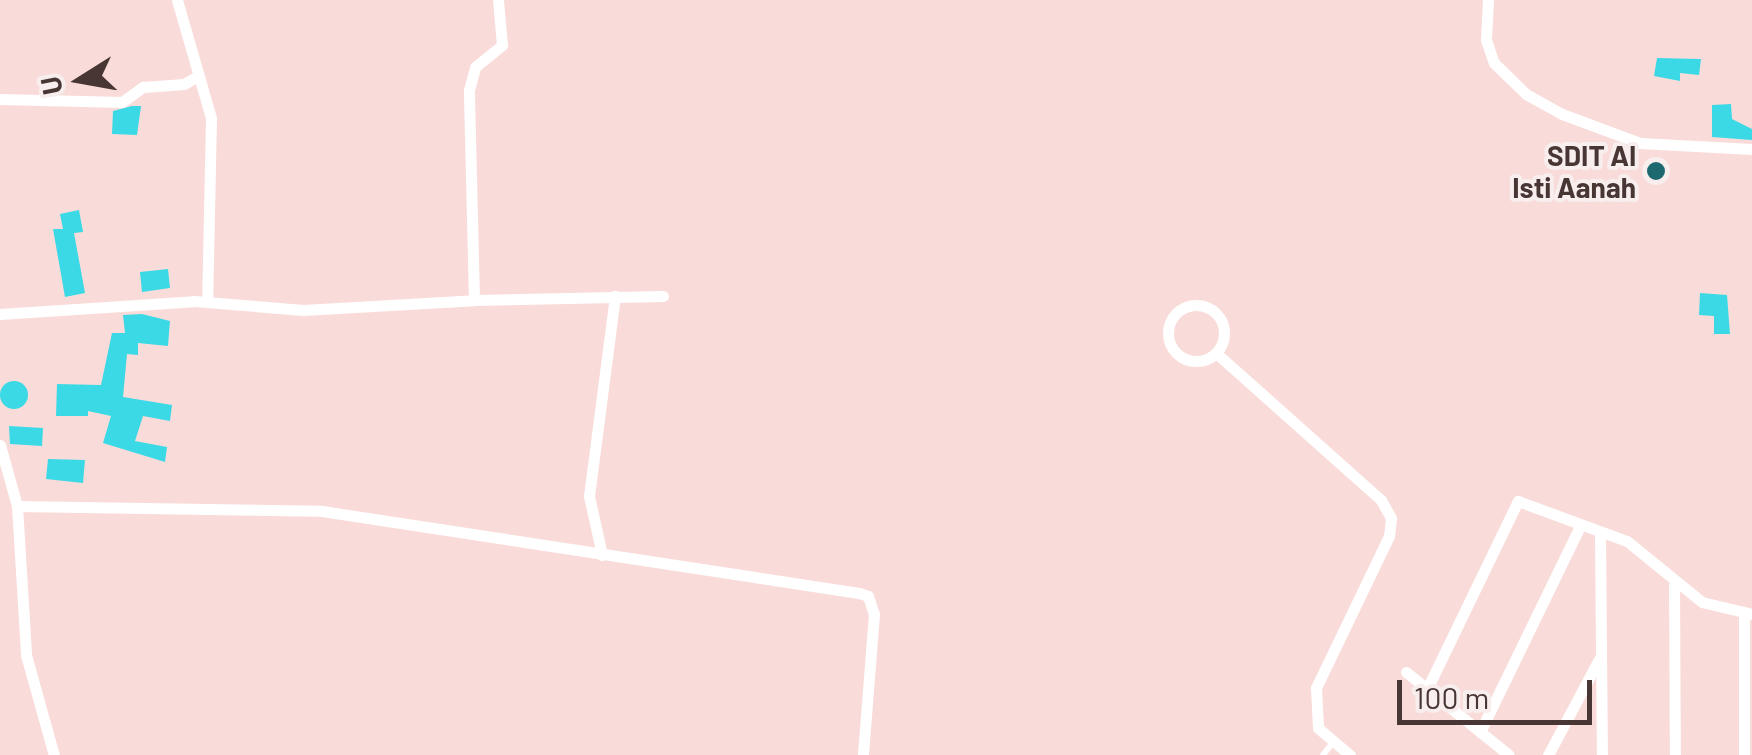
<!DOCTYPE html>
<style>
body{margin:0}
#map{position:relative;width:1752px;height:755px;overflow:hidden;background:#f9dcda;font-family:Barlow,sans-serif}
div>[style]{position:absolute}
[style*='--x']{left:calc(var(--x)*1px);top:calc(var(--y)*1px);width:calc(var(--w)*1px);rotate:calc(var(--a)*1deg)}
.building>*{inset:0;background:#3ad9e5}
.round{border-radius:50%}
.service>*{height:6px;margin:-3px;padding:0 3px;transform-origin:3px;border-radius:3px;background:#fff}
.minor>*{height:11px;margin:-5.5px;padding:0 5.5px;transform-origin:5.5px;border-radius:5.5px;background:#fff}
.minor>.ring{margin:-5.5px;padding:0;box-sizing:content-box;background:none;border:11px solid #fff;border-radius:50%}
.dots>*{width:28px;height:28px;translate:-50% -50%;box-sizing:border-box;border:5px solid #f8eeee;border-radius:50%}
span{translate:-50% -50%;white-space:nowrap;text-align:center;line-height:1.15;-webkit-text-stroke:8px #f8eeee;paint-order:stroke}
.poi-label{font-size:28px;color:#483634;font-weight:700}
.right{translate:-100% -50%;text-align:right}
.north{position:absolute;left:30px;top:30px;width:100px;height:100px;-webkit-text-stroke:8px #f8eeee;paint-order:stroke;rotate:259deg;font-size:28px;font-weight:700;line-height:40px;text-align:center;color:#483634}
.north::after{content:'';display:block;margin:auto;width:35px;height:45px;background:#483634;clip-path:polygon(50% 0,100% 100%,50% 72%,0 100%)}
.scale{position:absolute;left:1397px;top:680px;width:195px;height:45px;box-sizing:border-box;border:5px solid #483634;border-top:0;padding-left:12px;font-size:30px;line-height:35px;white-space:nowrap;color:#483634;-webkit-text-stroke:8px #f8eeee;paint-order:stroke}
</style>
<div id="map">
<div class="building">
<i style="clip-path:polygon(1657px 58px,1701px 59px,1699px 75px,1680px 73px,1680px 81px,1654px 76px)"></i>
<i style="clip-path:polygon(1731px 104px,1732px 119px,1752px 129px,1752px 140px,1712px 137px,1712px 105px)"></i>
<i style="clip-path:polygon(132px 106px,141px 106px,137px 135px,112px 134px,113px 111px)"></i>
<i style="clip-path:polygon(79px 210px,83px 232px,74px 233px,85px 293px,65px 297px,53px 229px,63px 229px,60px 214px)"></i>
<i style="clip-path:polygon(168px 269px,170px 288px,142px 292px,140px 272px)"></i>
<i style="clip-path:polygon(1700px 293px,1727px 295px,1730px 334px,1714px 334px,1714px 316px,1699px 315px)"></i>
<i style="clip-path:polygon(142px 314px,170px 321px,168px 346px,138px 343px,138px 355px,127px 354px,123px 397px,172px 405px,170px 421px,143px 416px,135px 441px,167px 447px,165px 462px,103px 443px,111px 416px,88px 411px,88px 416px,56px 416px,57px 384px,101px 385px,112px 333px,125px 333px,123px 315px)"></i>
<i class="round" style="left:0;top:381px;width:28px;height:28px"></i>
<i style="clip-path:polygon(9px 426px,43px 428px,42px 446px,10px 444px)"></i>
<i style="clip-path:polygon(48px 459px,85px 460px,83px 483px,46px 479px)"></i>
</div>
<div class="service">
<i style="--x:1323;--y:755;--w:16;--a:-52"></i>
</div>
<div class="minor">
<i style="--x:177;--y:0;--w:123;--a:73.9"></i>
<i style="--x:211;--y:118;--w:184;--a:91.2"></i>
<i style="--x:1488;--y:0;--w:40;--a:92.9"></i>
<i style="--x:1486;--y:40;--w:24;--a:71"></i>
<i style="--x:1494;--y:63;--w:45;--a:44.1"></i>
<i style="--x:1526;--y:94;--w:41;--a:29.1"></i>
<i style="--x:1562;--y:114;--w:83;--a:20.4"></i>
<i style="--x:1640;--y:143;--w:112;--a:3.1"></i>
<i style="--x:0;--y:99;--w:122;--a:1.4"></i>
<i style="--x:122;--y:102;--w:26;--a:-36"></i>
<i style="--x:143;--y:87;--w:41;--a:-4.2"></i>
<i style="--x:184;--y:84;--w:14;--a:-30"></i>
<i style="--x:474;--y:300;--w:189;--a:-1.2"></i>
<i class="ring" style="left:1168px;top:305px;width:45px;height:45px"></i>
<i style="--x:0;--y:314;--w:194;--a:-3.8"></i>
<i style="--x:194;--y:301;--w:109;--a:4.7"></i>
<i style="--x:303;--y:310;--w:171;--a:-3.3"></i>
<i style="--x:474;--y:300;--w:210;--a:-91.4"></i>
<i style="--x:469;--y:90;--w:24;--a:-75"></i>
<i style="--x:475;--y:67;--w:35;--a:-39"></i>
<i style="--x:502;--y:45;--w:45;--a:-95.1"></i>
<i style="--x:1216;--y:353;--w:221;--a:41.7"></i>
<i style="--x:1381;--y:500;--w:21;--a:61"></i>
<i style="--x:1391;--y:518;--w:18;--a:96"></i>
<i style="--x:1389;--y:536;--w:169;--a:115.7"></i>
<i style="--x:1316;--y:688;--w:40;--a:87.1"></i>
<i style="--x:1318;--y:728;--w:42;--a:40.2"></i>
<i style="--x:0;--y:445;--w:63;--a:74.4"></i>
<i style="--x:17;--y:506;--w:149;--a:86.5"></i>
<i style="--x:26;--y:655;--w:104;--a:74.4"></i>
<i style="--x:17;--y:506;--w:305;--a:0.9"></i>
<i style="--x:322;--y:511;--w:543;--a:8.68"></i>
<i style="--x:859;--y:593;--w:9;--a:18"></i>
<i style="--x:868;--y:596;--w:19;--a:72"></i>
<i style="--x:874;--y:614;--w:141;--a:94.5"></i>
<i style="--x:1600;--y:534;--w:221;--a:89.5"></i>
<i style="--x:602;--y:555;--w:60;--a:-102.4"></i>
<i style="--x:589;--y:496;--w:202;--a:-82.6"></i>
<i style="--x:1674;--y:585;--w:170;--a:89.7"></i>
<i style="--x:1406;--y:672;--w:132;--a:38.9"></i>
<i style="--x:1427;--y:689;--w:209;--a:-64.2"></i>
<i style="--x:1518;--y:501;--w:116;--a:20.2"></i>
<i style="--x:1627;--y:541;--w:97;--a:39.1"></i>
<i style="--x:1702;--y:602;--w:51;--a:13.5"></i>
<i style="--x:1480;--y:732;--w:227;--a:-64.1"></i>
<i style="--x:1548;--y:755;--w:111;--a:-62"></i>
<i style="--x:1744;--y:755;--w:143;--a:-90"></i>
</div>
<div class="dots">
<i style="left:1656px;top:171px;background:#1c696f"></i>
</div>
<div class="poi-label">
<span class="right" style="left:1636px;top:171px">SDIT Al<br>Isti Aanah</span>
</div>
<div class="north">U</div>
<div class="scale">100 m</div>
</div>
